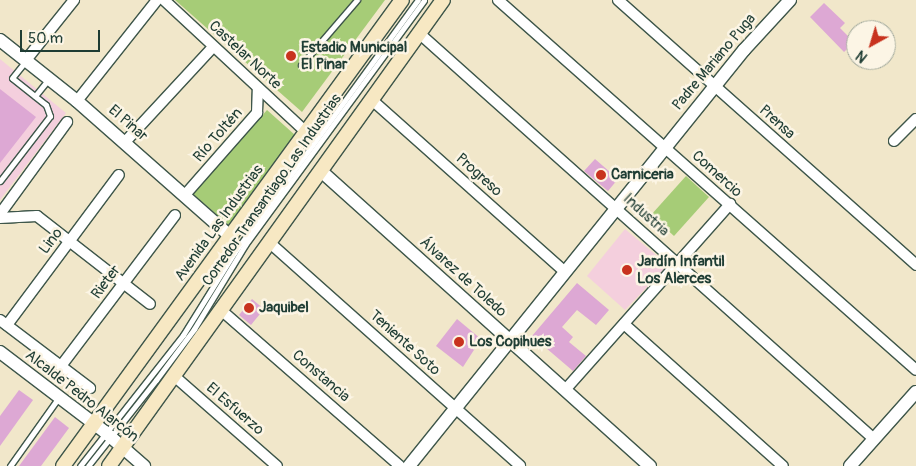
<!DOCTYPE html>
<meta charset="utf-8">
<style>
body{margin:0}
#map{position:relative;width:916px;height:466px;overflow:hidden;background:#f1e7ca;font-family:Pangolin,sans-serif}
div>[style]{position:absolute}
[style*='--x']{left:calc(var(--x)*1px);top:calc(var(--y)*1px);width:calc(var(--w)*1px);rotate:calc(var(--a)*1deg)}
.built>*{inset:0;background:#f4cfdd}
.green>*{inset:0;background:#a6cc77}
.building>*{inset:0;background:#dda8d4}
.roads{filter:drop-shadow(1px 0 #3e564a) drop-shadow(-1px 0 #3e564a) drop-shadow(0 1px #3e564a) drop-shadow(0 -1px #3e564a)}
.service>*{height:5px;margin:-2.5px;padding:0 2.5px;transform-origin:2.5px;border-radius:2.5px;background:#fff}
.minor>*{height:10px;margin:-5px;padding:0 5px;transform-origin:5px;border-radius:5px;background:#fff}
.tertiary>*{height:12px;margin:-6px;padding:0 6px;transform-origin:6px;border-radius:6px;background:#fff}
.secondary>*{height:14px;margin:-7px;padding:0 7px;transform-origin:7px;border-radius:7px;background:#f7e8c3}
.dots>*{width:14px;height:14px;translate:-50% -50%;box-sizing:border-box;border:2px solid #fcf5e5;border-radius:50%}
span{translate:-50% -50%;white-space:nowrap;text-align:center;line-height:1.15;-webkit-text-stroke:5px #fcf5e5;paint-order:stroke}
.poi-label{font-size:15px;color:#1f3d34;font-weight:700}
.left{translate:0 -50%;text-align:left}
.street-label{font-size:15px;color:#1f3d34}
.north{position:absolute;left:846px;top:20px;width:50px;height:50px;box-sizing:border-box;background:#fcf5e5;border:1px solid #a4ab9e;border-radius:50%;rotate:219deg;font-size:14px;font-weight:700;line-height:20px;text-align:center;color:#1f3d34}
.north::after{content:'';display:block;margin:auto;width:18px;height:22px;background:#c8321e;clip-path:polygon(50% 0,100% 100%,50% 72%,0 100%)}
.scale{position:absolute;left:20px;top:30px;width:80px;height:22px;box-sizing:border-box;border:2px solid #1f3d34;border-top:0;padding-left:6px;font-size:15px;line-height:18px;white-space:nowrap;color:#1f3d34;-webkit-text-stroke:4px #fcf5e5;paint-order:stroke}
</style>
<div id="map">
<div class="built">
<i style="clip-path:polygon(0 59px,66px 113px,0 200px)"></i>
<i style="clip-path:polygon(625px 229px,668px 265px,625px 310px,587px 276px)"></i>
</div>
<div class="green">
<i style="clip-path:polygon(175px 0,385px 0,302px 112px)"></i>
<i style="clip-path:polygon(267px 110px,295px 135px,232px 228px,193px 194px)"></i>
<i style="clip-path:polygon(686px 176px,709px 197px,674px 236px,651px 215px)"></i>
</div>
<div class="building">
<i style="clip-path:polygon(824px 3px,845px 23px,840px 28px,854px 42px,844px 52px,810px 17px)"></i>
<i style="clip-path:polygon(0 89px,36px 117px,0 163px)"></i>
<i style="clip-path:polygon(595px 159px,618px 179px,608px 191px,584px 171px)"></i>
<i style="clip-path:polygon(577px 283px,609px 310px,596px 325px,577px 310px,562px 327px,573px 337px,569px 342px,586px 356px,573px 371px,532px 336px)"></i>
<i style="clip-path:polygon(252px 299px,264px 309px,251px 325px,239px 315px)"></i>
<i style="clip-path:polygon(457px 319px,481px 339px,463px 367px,436px 346px)"></i>
<i style="clip-path:polygon(19px 390px,33px 400px,0 446px,0 416px)"></i>
<i style="clip-path:polygon(55px 417px,69px 428px,41px 466px,19px 466px)"></i>
</div>
<div class="roads">
<div class="service">
<i style="--x:301;--y:65;--w:86;--a:-49.3"></i>
<i style="--x:35;--y:96;--w:22;--a:-51"></i>
<i style="--x:0;--y:181;--w:82;--a:-52.4"></i>
<i style="--x:50;--y:116;--w:12;--a:-110"></i>
<i style="--x:46;--y:105;--w:43;--a:-141.5"></i>
<i style="--x:12;--y:78;--w:22;--a:-51"></i>
<i style="--x:10;--y:466;--w:85;--a:-54.6"></i>
<i style="--x:80;--y:466;--w:167;--a:-51.8"></i>
<i style="--x:183;--y:335;--w:97;--a:-58.1"></i>
<i style="--x:234;--y:253;--w:313;--a:-54"></i>
<i style="--x:88;--y:466;--w:110;--a:-51.7"></i>
<i style="--x:156;--y:380;--w:64;--a:-53.3"></i>
<i style="--x:194;--y:329;--w:98;--a:-58.7"></i>
<i style="--x:245;--y:245;--w:303;--a:-53.8"></i>
</div>
<div class="minor">
<i style="--x:164;--y:0;--w:194;--a:42.9"></i>
<i style="--x:498;--y:0;--w:558;--a:41.51"></i>
<i style="--x:618;--y:0;--w:399;--a:41.6"></i>
<i style="--x:420;--y:34;--w:608;--a:41.74"></i>
<i style="--x:26;--y:60;--w:77;--a:-51.3"></i>
<i style="--x:372;--y:100;--w:259;--a:41.7"></i>
<i style="--x:77;--y:101;--w:129;--a:-51.6"></i>
<i style="--x:894;--y:141;--w:31;--a:-45"></i>
<i style="--x:125;--y:142;--w:129;--a:-47.2"></i>
<i style="--x:184;--y:196;--w:111;--a:-48.7"></i>
<i style="--x:257;--y:113;--w:25;--a:-88"></i>
<i style="--x:0;--y:214;--w:114;--a:-53.9"></i>
<i style="--x:0;--y:218;--w:37;--a:-3"></i>
<i style="--x:37;--y:216;--w:143;--a:37.9"></i>
<i style="--x:270;--y:243;--w:335;--a:41.7"></i>
<i style="--x:221;--y:310;--w:237;--a:41.1"></i>
<i style="--x:0;--y:320;--w:113;--a:37.1"></i>
<i style="--x:624;--y:324;--w:213;--a:41.8"></i>
<i style="--x:7;--y:325;--w:187;--a:-53.3"></i>
<i style="--x:61;--y:366;--w:189;--a:-52.9"></i>
<i style="--x:173;--y:375;--w:138;--a:41.2"></i>
<i style="--x:565;--y:390;--w:249;--a:-48.4"></i>
</div>
<div class="tertiary">
<i style="--x:0;--y:40;--w:98;--a:38.4"></i>
<i style="--x:77;--y:101;--w:204;--a:41.4"></i>
<i style="--x:321;--y:171;--w:442;--a:41.9"></i>
<i style="--x:0;--y:352;--w:132;--a:37.3"></i>
<i style="--x:105;--y:432;--w:52;--a:41.1"></i>
<i style="--x:409;--y:466;--w:534;--a:-51.16"></i>
<i style="--x:744;--y:50;--w:68;--a:-47.4"></i>
<i style="--x:850;--y:466;--w:99;--a:-48.3"></i>
</div>
<div class="secondary">
<i style="--x:63;--y:466;--w:576;--a:-53.97"></i>
<i style="--x:109;--y:466;--w:573;--a:-54.37"></i>
</div>
</div>
<div class="dots">
<i style="left:291px;top:56px;background:#c8321e"></i>
<i style="left:601px;top:175px;background:#c8321e"></i>
<i style="left:627px;top:270px;background:#c8321e"></i>
<i style="left:249px;top:308px;background:#c8321e"></i>
<i style="left:459px;top:342px;background:#c8321e"></i>
</div>
<div class="poi-label">
<span class="left" style="left:301px;top:56px">Estadio Municipal<br>El Pinar</span>
<span class="left" style="left:611px;top:175px">Carniceria</span>
<span class="left" style="left:637px;top:270px">Jardín Infantil<br>Los Alerces</span>
<span class="left" style="left:259px;top:308px">Jaquibel</span>
<span class="left" style="left:469px;top:342px">Los Copihues</span>
</div>
<div class="street-label">
<span style="left:245px;top:55px;rotate:43deg">Castelar Norte</span>
<span style="left:714px;top:62px;rotate:-50deg">Padre Mariano Puga</span>
<span style="left:777px;top:122px;rotate:42deg">Prensa</span>
<span style="left:128px;top:123px;rotate:41deg">El Pinar</span>
<span style="left:218px;top:135px;rotate:-49deg">Río Toltén</span>
<span style="left:717px;top:174px;rotate:42deg">Comercio</span>
<span style="left:479px;top:175px;rotate:42deg">Progreso</span>
<span style="left:272px;top:190px;rotate:-55deg">Corredor Transantiago Las Industrias</span>
<span style="left:646px;top:215px;rotate:42deg">Industria</span>
<span style="left:219px;top:223px;rotate:-54deg">Avenida Las Industrias</span>
<span style="left:51px;top:241px;rotate:-53deg">Lino</span>
<span style="left:463px;top:277px;rotate:42deg">Álvarez de Toledo</span>
<span style="left:106px;top:282px;rotate:-53deg">Rieter</span>
<span style="left:405px;top:343px;rotate:42deg">Teniente Soto</span>
<span style="left:321px;top:376px;rotate:41deg">Constancia</span>
<span style="left:82px;top:396px;rotate:38deg">Alcalde Pedro Alarcón</span>
<span style="left:235px;top:409px;rotate:41deg">El Esfuerzo</span>
</div>
<div class="north">N</div>
<div class="scale">50 m</div>
</div>
